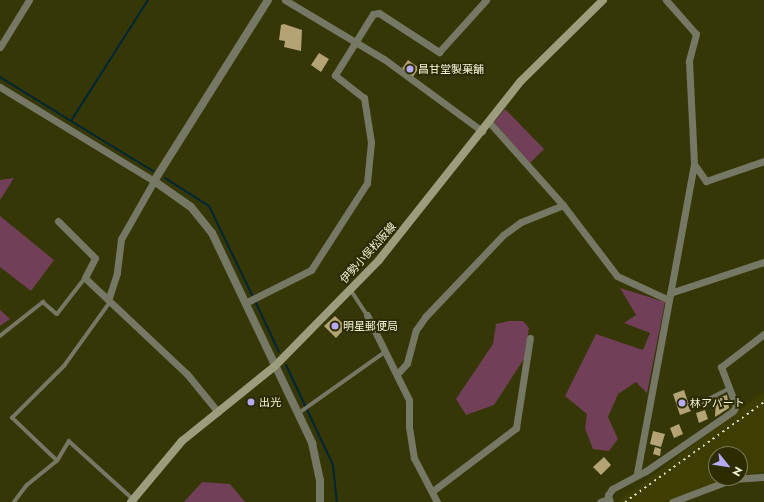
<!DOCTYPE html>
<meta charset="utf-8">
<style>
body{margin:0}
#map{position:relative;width:764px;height:502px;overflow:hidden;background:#363707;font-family:Jost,"Noto Sans JP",sans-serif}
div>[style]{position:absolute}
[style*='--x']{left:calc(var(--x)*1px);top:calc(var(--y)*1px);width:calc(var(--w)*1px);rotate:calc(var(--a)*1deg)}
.built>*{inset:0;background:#3e3e03}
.green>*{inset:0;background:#723f58}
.stream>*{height:2px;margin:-1px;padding:0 1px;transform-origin:1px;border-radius:1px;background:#002535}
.building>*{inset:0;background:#b4a375}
.service>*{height:3.5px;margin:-1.75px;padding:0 1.75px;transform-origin:1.75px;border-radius:1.75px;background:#767764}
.minor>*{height:7px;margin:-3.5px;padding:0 3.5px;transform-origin:3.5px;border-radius:3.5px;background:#767764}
.tertiary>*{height:8px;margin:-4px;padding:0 4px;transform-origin:4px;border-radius:4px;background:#767764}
.secondary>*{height:8px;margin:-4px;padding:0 4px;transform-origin:4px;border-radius:4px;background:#9b9d7d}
.rail>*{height:2px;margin-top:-1px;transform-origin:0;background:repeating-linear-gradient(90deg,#dcddc2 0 2px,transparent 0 6px)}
.dots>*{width:11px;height:11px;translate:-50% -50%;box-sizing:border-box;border:2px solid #2c2c00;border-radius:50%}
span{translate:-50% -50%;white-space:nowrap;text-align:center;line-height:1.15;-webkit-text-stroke:4px #2c2c00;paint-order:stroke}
.poi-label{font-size:11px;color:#f2f3db}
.left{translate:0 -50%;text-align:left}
.street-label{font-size:11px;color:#f2f3db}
.north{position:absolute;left:708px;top:446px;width:40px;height:40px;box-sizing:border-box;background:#2c2c00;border:1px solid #7b7c58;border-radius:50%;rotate:120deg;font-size:11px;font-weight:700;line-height:16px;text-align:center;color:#f2f3db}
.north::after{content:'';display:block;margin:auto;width:14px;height:18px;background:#b7abf8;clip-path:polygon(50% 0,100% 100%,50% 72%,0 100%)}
</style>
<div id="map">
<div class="built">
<i style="clip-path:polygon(764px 392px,764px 472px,740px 476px,740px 454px,716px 454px,716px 478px,730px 478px,663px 502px,617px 502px)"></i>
</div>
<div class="green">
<i style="clip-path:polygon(505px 109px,544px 149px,530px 163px,494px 122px)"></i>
<i style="clip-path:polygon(14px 178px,0 200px,0 180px)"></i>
<i style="clip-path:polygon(0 216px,54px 260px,31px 291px,0 267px)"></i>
<i style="clip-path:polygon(620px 288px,665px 302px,647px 393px,636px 382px,618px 394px,608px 417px,618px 439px,609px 451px,593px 449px,585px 428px,587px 414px,565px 396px,596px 334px,643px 350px,650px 333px,624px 323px,636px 315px)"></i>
<i style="clip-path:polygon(0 310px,10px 319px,0 326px)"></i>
<i style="clip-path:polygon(509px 321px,523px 321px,529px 328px,524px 359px,494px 405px,466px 415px,456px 399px,493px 344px,496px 324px)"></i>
<i style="clip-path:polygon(202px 482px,230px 484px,245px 502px,184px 502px)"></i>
</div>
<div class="stream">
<i style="--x:148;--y:0;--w:143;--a:122.5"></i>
<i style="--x:71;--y:121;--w:96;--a:31.4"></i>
<i style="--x:0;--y:77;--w:84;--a:31.8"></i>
<i style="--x:165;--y:178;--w:52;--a:32.5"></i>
<i style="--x:209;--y:206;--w:101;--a:64.2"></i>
<i style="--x:255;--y:301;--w:56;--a:64.8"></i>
<i style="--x:286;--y:365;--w:110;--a:64.8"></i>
<i style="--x:333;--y:465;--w:37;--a:84"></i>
</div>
<div class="building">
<i style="clip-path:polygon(284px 24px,302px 30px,301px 51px,284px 47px,285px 41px,279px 40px,281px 25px)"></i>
<i style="clip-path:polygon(319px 53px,329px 59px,321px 72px,311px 65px)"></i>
<i style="clip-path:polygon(408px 60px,419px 68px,412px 78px,401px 70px)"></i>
<i style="clip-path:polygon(335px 316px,346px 327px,336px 338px,324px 326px)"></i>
<i style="clip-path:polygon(684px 390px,691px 411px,680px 415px,673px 394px)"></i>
<i style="clip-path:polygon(727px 395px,729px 408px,715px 417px,716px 398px)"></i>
<i style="clip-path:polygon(705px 410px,708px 419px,699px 423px,696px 413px)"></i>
<i style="clip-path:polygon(679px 424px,683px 434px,674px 438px,670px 428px)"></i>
<i style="clip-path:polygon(653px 431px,665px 434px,661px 447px,650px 444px)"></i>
<i style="clip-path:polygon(655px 447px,661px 449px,660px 456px,653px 454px)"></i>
<i style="clip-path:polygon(604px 457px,611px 465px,601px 475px,593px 467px)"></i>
</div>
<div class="service">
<i style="--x:351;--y:290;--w:30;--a:57"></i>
<i style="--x:0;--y:336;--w:55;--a:-38.3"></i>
<i style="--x:43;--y:302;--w:18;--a:41"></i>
<i style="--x:57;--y:314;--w:46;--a:-52.1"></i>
<i style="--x:695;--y:406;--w:38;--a:-27"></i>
<i style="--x:299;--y:413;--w:105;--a:-35.3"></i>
<i style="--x:57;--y:461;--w:23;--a:-59"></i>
<i style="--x:69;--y:441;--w:86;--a:42.2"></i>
<i style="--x:14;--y:502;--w:21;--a:-53"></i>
<i style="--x:27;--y:485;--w:38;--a:-39"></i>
<i style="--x:57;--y:461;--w:62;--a:-136.3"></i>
<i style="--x:12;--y:418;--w:74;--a:-45"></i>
<i style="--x:64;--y:366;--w:79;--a:-54.3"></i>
</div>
<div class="minor">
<i style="--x:285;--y:0;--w:115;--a:30.8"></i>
<i style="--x:384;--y:59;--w:122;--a:36.3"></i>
<i style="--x:666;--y:0;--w:45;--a:48.6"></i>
<i style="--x:696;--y:34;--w:28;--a:105"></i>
<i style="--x:689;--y:61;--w:103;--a:87.2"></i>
<i style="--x:694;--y:164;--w:138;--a:100.4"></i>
<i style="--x:0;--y:47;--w:55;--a:-58.3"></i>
<i style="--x:0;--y:87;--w:180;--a:31.4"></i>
<i style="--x:154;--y:181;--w:67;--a:119.6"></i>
<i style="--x:121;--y:239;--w:34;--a:97"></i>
<i style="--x:117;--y:273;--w:28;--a:108"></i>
<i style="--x:489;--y:122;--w:111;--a:48.3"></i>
<i style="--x:563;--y:205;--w:89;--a:52.7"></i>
<i style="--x:617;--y:276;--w:57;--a:24.8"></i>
<i style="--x:669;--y:300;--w:176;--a:100.5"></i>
<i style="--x:694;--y:164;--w:21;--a:55"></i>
<i style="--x:706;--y:181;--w:61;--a:-19"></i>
<i style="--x:58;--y:221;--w:52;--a:45"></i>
<i style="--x:95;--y:258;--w:22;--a:117"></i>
<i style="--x:85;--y:278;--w:140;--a:43.3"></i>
<i style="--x:187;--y:374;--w:49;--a:50.8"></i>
<i style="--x:670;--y:293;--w:99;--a:-18.3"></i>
<i style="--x:245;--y:303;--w:74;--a:-26.6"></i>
<i style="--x:311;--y:270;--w:103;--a:-57.2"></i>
<i style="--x:367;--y:183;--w:41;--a:-84.4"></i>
<i style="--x:371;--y:142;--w:45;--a:-99"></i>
<i style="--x:364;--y:98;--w:37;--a:-142"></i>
<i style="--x:335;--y:75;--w:72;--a:-58.1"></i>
<i style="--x:373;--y:14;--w:6;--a:-9"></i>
<i style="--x:379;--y:13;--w:72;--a:33"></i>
<i style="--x:439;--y:52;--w:70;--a:-47.9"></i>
<i style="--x:367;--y:315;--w:95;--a:63.7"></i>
<i style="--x:409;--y:400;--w:27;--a:90"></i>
<i style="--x:409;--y:427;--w:31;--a:81"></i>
<i style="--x:414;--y:458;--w:50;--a:62.4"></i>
<i style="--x:399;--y:372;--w:12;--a:-48"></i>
<i style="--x:407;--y:363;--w:34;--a:-75"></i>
<i style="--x:416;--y:330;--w:16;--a:-55"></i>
<i style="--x:425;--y:317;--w:113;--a:-46.4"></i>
<i style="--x:503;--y:235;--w:22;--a:-36"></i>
<i style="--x:521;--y:222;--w:45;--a:-22"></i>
<i style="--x:434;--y:490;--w:103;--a:-37.1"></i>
<i style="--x:516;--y:428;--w:91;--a:-81.2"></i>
<i style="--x:600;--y:502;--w:9;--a:-21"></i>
<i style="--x:610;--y:502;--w:7;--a:-106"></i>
<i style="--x:608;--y:495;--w:7;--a:-56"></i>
<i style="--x:612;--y:489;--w:38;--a:-28"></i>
<i style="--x:646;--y:471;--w:106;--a:-34.6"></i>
<i style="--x:733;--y:411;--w:6;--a:-59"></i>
<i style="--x:736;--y:406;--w:42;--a:-111"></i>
<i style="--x:721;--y:367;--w:54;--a:-37.5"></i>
<i style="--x:672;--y:502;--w:65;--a:-20.7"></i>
<i style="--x:733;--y:479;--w:31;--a:-4"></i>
</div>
<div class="tertiary">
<i style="--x:268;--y:0;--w:214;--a:122.2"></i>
<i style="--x:154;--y:181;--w:45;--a:35.1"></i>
<i style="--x:191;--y:207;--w:33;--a:51"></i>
<i style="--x:212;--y:233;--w:233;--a:64.5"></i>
<i style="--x:312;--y:443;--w:39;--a:78"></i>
<i style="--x:320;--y:481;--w:21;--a:90"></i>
</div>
<div class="secondary">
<i style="--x:131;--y:502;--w:80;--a:-50.1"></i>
<i style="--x:182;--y:441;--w:119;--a:-38.9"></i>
<i style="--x:275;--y:366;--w:148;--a:-45.5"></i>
<i style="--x:379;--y:260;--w:228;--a:-51.6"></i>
<i style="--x:521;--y:81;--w:115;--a:-44.6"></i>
</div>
<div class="rail">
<i style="--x:625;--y:502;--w:171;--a:-35.7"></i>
</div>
<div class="dots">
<i style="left:410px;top:69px;background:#b7abf8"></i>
<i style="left:335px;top:326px;background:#b7abf8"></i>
<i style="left:251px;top:402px;background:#b7abf8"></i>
<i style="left:682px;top:403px;background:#b7abf8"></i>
</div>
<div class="poi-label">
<span class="left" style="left:418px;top:69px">昌甘堂製菓舗</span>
<span class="left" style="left:343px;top:326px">明星郵便局</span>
<span class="left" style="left:259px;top:402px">出光</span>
<span class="left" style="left:690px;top:403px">林アパート</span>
</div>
<div class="street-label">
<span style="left:368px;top:253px;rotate:-48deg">伊勢小俣松阪線</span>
</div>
<div class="north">N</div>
</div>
